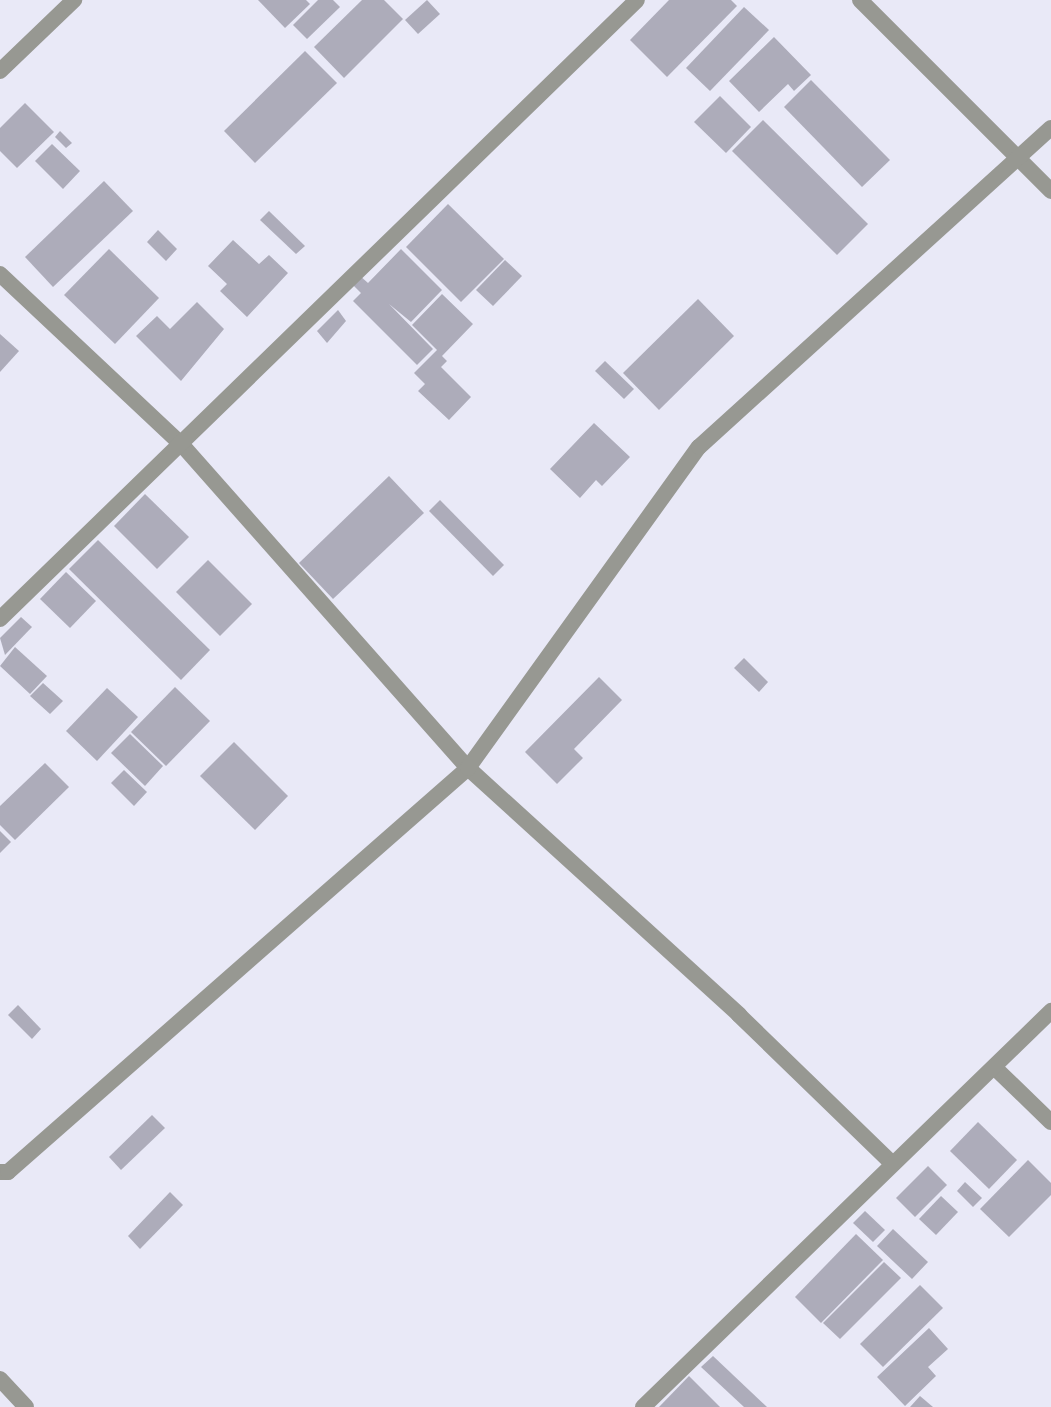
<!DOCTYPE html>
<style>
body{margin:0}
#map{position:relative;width:1051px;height:1407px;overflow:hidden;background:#e9e9f7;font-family:Overpass,sans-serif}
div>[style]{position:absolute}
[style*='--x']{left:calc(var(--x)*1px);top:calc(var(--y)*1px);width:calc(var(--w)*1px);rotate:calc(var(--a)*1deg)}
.building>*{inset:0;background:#adacba}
.minor>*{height:16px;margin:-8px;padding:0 8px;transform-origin:8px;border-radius:8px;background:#979892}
span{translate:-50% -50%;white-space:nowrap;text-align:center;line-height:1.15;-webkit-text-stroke:8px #f7f6ff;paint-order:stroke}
</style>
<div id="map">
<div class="building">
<i style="clip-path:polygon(258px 0,306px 0,310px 4px,285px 28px)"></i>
<i style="clip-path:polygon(318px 0,333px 0,340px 7px,307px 39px,293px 25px)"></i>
<i style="clip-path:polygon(362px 0,384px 0,403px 19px,344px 78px,314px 47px)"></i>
<i style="clip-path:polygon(427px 0,440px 14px,418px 34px,405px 20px)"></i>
<i style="clip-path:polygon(669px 0,731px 0,737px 6px,667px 77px,630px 40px)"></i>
<i style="clip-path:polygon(744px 7px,769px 30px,710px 91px,686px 68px)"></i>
<i style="clip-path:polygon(774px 37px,811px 75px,794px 91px,788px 84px,759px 112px,729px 81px)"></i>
<i style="clip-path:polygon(305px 51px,337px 83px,255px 163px,224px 131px)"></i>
<i style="clip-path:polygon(811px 80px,890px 160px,862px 187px,784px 107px)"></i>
<i style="clip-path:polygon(720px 96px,751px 127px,726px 153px,694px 122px)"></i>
<i style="clip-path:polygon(25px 103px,54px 132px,17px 168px,0 151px,0 128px)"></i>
<i style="clip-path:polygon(763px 120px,868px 224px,837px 255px,732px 151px)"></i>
<i style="clip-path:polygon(60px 131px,72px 143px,66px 148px,55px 137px)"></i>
<i style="clip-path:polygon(52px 144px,80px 171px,63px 189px,35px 161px)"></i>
<i style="clip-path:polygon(104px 181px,133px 211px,53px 287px,25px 257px)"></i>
<i style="clip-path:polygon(448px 204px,504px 259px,461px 302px,406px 247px)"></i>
<i style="clip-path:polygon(269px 211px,305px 246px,296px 254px,260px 220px)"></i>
<i style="clip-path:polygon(158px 230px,177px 249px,166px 261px,147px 242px)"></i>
<i style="clip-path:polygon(233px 240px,259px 264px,269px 255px,288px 273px,247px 317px,220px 291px,227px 284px,208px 266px)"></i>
<i style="clip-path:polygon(109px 249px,159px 298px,115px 344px,64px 295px)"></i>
<i style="clip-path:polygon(401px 249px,442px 290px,411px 322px,389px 304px,433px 349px,417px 365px,353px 301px,361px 293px,351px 283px,359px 275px,368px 283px)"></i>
<i style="clip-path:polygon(505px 260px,522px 276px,493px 306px,476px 290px)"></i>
<i style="clip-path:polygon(442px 294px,473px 324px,442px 356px,447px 361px,441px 367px,471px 397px,449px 420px,418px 391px,425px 384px,414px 373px,437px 350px,412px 325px)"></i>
<i style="clip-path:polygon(698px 299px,734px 336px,659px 410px,623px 373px)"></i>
<i style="clip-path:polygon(197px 302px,224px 329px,181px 381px,136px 336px,157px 316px,170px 329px)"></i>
<i style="clip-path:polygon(338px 310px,346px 321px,327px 343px,317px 331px)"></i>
<i style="clip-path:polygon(0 334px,19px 351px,0 372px)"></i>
<i style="clip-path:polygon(605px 361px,634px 389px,624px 399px,595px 371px)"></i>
<i style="clip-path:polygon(594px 423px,630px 457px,602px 486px,596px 480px,580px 498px,550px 469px)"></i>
<i style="clip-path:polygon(389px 476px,424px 513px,333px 599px,299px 563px)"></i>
<i style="clip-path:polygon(145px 494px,189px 537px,157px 569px,114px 526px)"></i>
<i style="clip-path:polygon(440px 500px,504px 565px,493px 576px,429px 511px)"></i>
<i style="clip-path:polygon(98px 540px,210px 650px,181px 680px,69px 569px)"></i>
<i style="clip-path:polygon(208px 560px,252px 604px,220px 636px,176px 592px)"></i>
<i style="clip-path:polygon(66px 572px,96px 601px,70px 628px,40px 599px)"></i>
<i style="clip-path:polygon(21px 617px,32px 627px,5px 655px,0 638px)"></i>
<i style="clip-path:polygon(15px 647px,47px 676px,30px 694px,0 666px)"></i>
<i style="clip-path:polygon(744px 658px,768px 682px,759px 692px,734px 668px)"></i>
<i style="clip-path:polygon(599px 677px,622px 700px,574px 749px,583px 758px,557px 784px,525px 752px)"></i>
<i style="clip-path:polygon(43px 683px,63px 701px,50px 714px,30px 696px)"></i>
<i style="clip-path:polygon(175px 687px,210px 721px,166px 766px,131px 732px)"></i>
<i style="clip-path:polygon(107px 688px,138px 717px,97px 761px,66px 731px)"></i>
<i style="clip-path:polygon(130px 734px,163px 766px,145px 786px,111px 753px)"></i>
<i style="clip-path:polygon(234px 742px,288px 796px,255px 830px,200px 776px)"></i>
<i style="clip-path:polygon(45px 763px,69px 787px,15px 840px,0 825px,0 806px)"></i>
<i style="clip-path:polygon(124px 770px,147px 792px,134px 806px,111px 783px)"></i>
<i style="clip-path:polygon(0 831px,11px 842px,0 853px)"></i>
<i style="clip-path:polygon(18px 1005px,41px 1029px,32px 1039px,8px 1015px)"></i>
<i style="clip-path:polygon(152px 1115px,165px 1128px,121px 1170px,109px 1157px)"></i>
<i style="clip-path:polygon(978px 1122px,1017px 1160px,989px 1189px,950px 1151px)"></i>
<i style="clip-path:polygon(1028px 1160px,1051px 1183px,1051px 1195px,1009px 1237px,980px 1209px)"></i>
<i style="clip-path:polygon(928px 1166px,947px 1185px,915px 1217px,896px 1198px)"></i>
<i style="clip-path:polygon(965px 1182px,982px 1198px,973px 1207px,957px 1191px)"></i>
<i style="clip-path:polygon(170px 1192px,183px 1205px,140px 1249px,128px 1236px)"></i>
<i style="clip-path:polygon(941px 1196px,958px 1212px,936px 1235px,919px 1219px)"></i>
<i style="clip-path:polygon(865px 1211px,885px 1230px,873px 1242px,853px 1223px)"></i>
<i style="clip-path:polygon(893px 1229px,928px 1262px,912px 1279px,877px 1246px)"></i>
<i style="clip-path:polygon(856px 1234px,883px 1260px,821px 1323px,795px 1297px)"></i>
<i style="clip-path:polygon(884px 1262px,901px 1278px,840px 1339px,823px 1323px)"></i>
<i style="clip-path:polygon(920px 1285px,943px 1308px,883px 1367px,860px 1344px)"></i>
<i style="clip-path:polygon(929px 1328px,948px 1349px,928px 1367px,936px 1376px,905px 1406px,877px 1377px)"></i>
<i style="clip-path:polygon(713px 1356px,767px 1407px,744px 1407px,701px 1367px)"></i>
<i style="clip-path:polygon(689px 1376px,720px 1407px,659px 1407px)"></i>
<i style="clip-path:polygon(920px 1396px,933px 1407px,910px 1407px)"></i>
</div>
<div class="minor">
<i style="--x:860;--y:0;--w:270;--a:45"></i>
<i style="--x:0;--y:71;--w:103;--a:-43.8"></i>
<i style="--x:0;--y:274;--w:251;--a:43.2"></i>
<i style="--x:183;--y:446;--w:430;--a:48.5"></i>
<i style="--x:468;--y:768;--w:367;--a:42.3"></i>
<i style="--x:739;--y:1015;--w:214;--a:44.1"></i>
<i style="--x:0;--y:619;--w:888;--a:-44.18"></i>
<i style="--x:994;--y:1067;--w:79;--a:44"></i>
<i style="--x:0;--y:1172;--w:8;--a:0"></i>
<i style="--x:8;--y:1172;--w:612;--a:-41.29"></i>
<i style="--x:468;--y:768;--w:395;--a:-54.3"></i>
<i style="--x:699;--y:447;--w:475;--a:-42.2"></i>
<i style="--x:0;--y:1379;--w:38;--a:47"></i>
<i style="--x:643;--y:1407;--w:569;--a:-44.14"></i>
</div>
</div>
